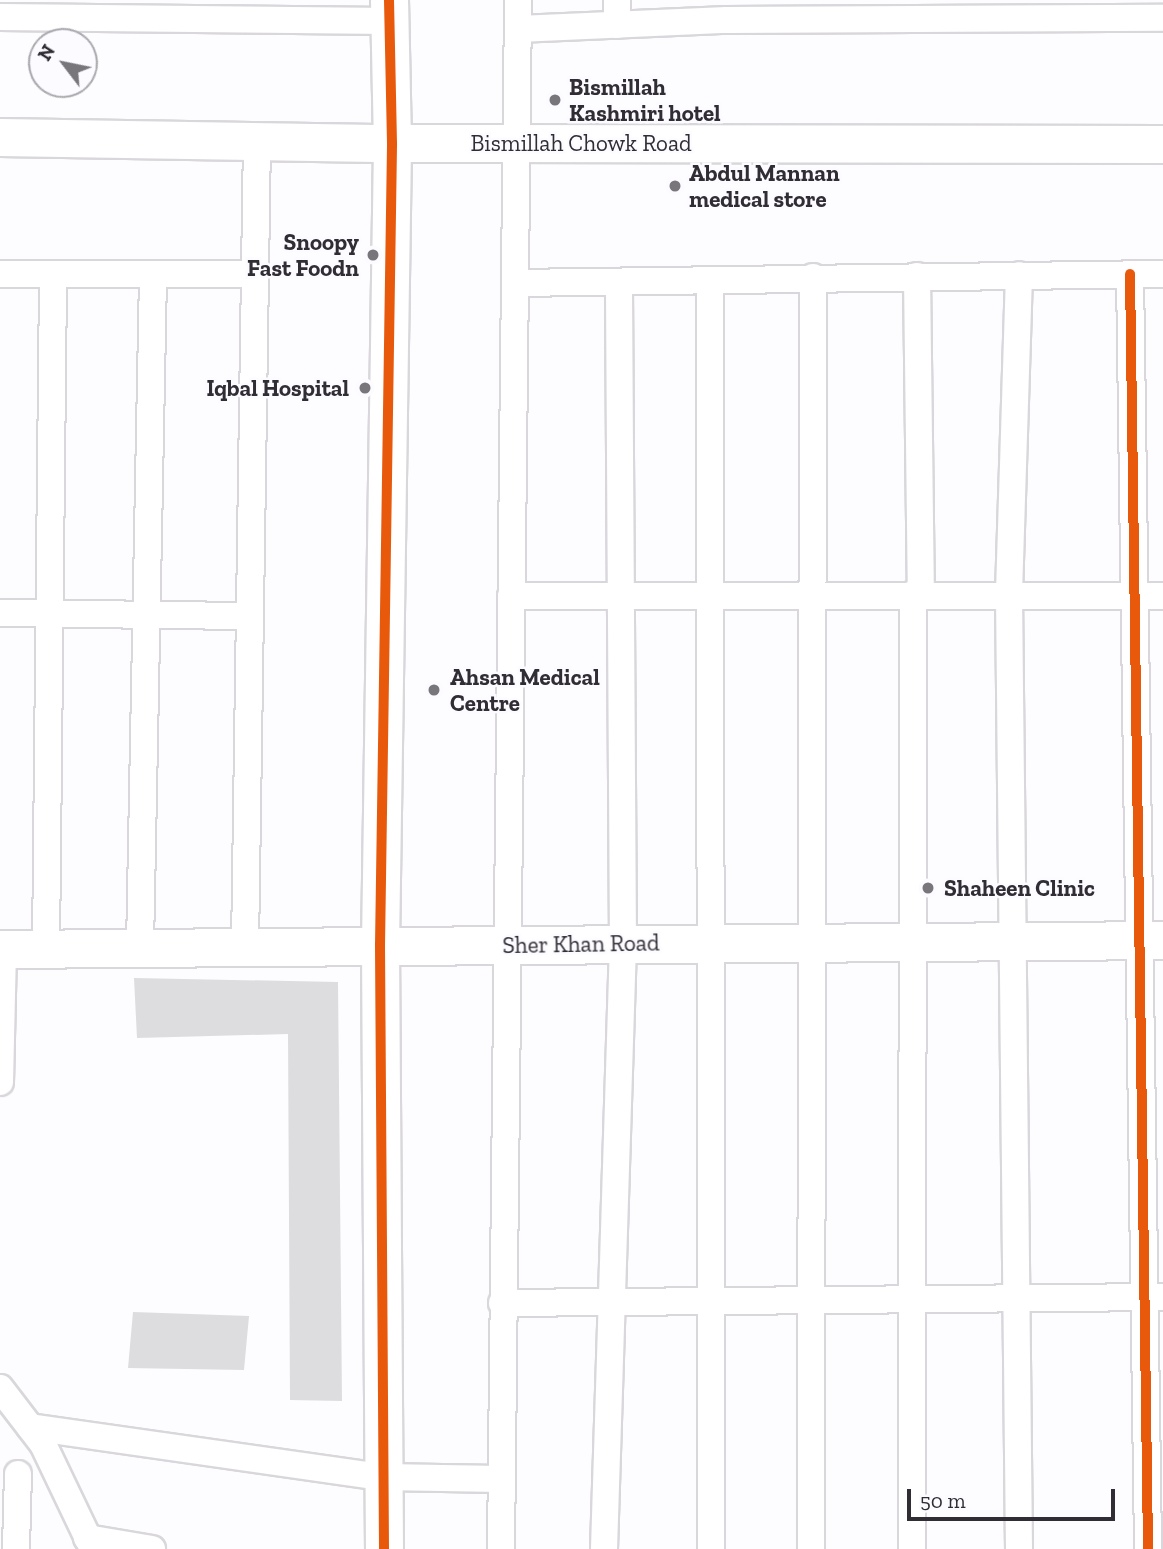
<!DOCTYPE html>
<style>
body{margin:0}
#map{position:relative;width:1163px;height:1549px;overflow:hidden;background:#fdfcfe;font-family:"Zilla Slab",serif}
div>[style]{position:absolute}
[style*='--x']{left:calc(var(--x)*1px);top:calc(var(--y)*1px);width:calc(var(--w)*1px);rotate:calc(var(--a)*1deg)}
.building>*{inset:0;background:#dddcdf}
.roads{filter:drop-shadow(2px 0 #d9d7db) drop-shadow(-2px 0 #d9d7db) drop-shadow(0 2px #d9d7db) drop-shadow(0 -2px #d9d7db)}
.street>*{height:26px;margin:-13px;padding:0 13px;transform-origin:13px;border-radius:13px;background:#fff}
.secondary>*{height:37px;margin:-18.5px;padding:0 18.5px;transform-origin:18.5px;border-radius:18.5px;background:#fff}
.cycleway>*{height:10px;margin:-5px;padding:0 5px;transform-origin:5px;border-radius:5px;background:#e8590c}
.dots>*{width:19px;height:19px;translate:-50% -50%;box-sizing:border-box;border:4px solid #fcfbff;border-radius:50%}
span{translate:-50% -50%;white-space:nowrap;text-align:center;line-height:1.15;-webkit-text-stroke:5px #fcfbff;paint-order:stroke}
.poi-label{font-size:23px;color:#302d34;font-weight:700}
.left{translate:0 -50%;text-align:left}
.right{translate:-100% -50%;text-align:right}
.street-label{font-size:23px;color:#302d34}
.north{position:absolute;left:28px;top:28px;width:70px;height:70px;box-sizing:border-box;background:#fcfbff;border:2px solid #aaa9ae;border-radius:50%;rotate:302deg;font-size:19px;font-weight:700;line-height:28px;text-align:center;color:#302d34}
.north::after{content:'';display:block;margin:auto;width:24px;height:32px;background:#78757b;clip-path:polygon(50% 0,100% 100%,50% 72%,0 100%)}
.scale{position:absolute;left:907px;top:1489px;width:208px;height:32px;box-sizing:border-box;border:4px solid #302d34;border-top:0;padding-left:9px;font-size:21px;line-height:24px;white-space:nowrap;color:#302d34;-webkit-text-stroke:5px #fcfbff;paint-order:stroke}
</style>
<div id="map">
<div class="building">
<i style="clip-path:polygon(134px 978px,338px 982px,342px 1401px,290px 1400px,288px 1034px,137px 1038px)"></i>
<i style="clip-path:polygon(133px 1312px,249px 1316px,244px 1370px,128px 1368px)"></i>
</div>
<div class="roads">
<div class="street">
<i style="--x:617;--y:0;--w:25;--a:90"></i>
<i style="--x:0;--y:17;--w:390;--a:0.6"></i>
<i style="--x:518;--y:29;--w:209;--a:-2.5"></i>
<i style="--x:727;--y:20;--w:436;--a:-0.3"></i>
<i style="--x:0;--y:274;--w:255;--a:0"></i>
<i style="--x:1130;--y:274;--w:1275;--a:89.19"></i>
<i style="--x:917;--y:276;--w:317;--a:89.3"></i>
<i style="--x:710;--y:280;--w:1269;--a:89.95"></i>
<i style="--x:515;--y:283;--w:648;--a:-0.8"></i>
<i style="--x:511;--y:596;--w:652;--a:0"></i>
<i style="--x:0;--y:613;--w:250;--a:0.7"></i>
<i style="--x:140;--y:947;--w:673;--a:-88.89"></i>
<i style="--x:245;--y:947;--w:806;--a:-89.15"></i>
<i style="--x:46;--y:948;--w:674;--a:-89.4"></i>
<i style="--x:0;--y:1082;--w:133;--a:-88.7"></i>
<i style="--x:502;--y:1303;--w:660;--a:-0.52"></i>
<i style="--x:0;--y:1388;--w:71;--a:52.5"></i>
<i style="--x:43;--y:1444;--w:116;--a:64.5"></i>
<i style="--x:30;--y:1427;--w:357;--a:8.1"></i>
<i style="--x:383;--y:1477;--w:118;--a:1"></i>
<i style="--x:87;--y:1538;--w:66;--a:9.6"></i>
<i style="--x:16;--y:1549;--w:75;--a:-88.5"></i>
<i style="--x:501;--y:1549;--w:1549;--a:-89.37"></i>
<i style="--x:604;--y:1549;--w:605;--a:-88.2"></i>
<i style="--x:623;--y:944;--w:662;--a:-90.35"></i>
<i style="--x:811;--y:1549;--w:1272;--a:-89.91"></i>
<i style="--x:912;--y:1549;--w:955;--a:-89.94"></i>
<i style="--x:1019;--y:1549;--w:956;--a:-90.6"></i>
<i style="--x:1009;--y:593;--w:318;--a:-88.2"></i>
</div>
<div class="secondary">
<i style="--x:0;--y:137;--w:392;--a:0.9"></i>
<i style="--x:392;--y:143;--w:771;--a:0.07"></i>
<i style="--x:0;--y:949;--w:1163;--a:-0.44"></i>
<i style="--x:384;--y:1549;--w:604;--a:-90.38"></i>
<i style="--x:380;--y:945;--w:802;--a:-89.14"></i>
<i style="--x:392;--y:143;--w:143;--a:-91.2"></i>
</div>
</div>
<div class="cycleway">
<i style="--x:1130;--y:274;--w:1275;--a:89.19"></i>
<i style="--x:384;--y:1549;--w:604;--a:-90.38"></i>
<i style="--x:380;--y:945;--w:802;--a:-89.14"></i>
<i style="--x:392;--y:143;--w:143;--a:-91.2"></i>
</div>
<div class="dots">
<i style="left:555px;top:100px;background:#78757b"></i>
<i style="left:675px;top:186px;background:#78757b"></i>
<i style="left:373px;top:255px;background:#78757b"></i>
<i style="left:365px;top:388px;background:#78757b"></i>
<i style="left:434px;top:690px;background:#78757b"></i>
<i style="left:928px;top:888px;background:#78757b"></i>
</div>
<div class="poi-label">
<span class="left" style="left:569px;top:100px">Bismillah<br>Kashmiri hotel</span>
<span class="left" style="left:689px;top:186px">Abdul Mannan<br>medical store</span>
<span class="right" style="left:359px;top:255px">Snoopy<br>Fast Foodn</span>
<span class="right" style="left:349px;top:388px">Iqbal Hospital</span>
<span class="left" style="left:450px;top:690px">Ahsan Medical<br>Centre</span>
<span class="left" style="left:944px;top:888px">Shaheen Clinic</span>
</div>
<div class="street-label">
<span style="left:581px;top:143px">Bismillah Chowk Road</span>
<span style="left:581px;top:944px;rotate:-1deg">Sher Khan Road</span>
</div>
<div class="north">N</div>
<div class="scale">50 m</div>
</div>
